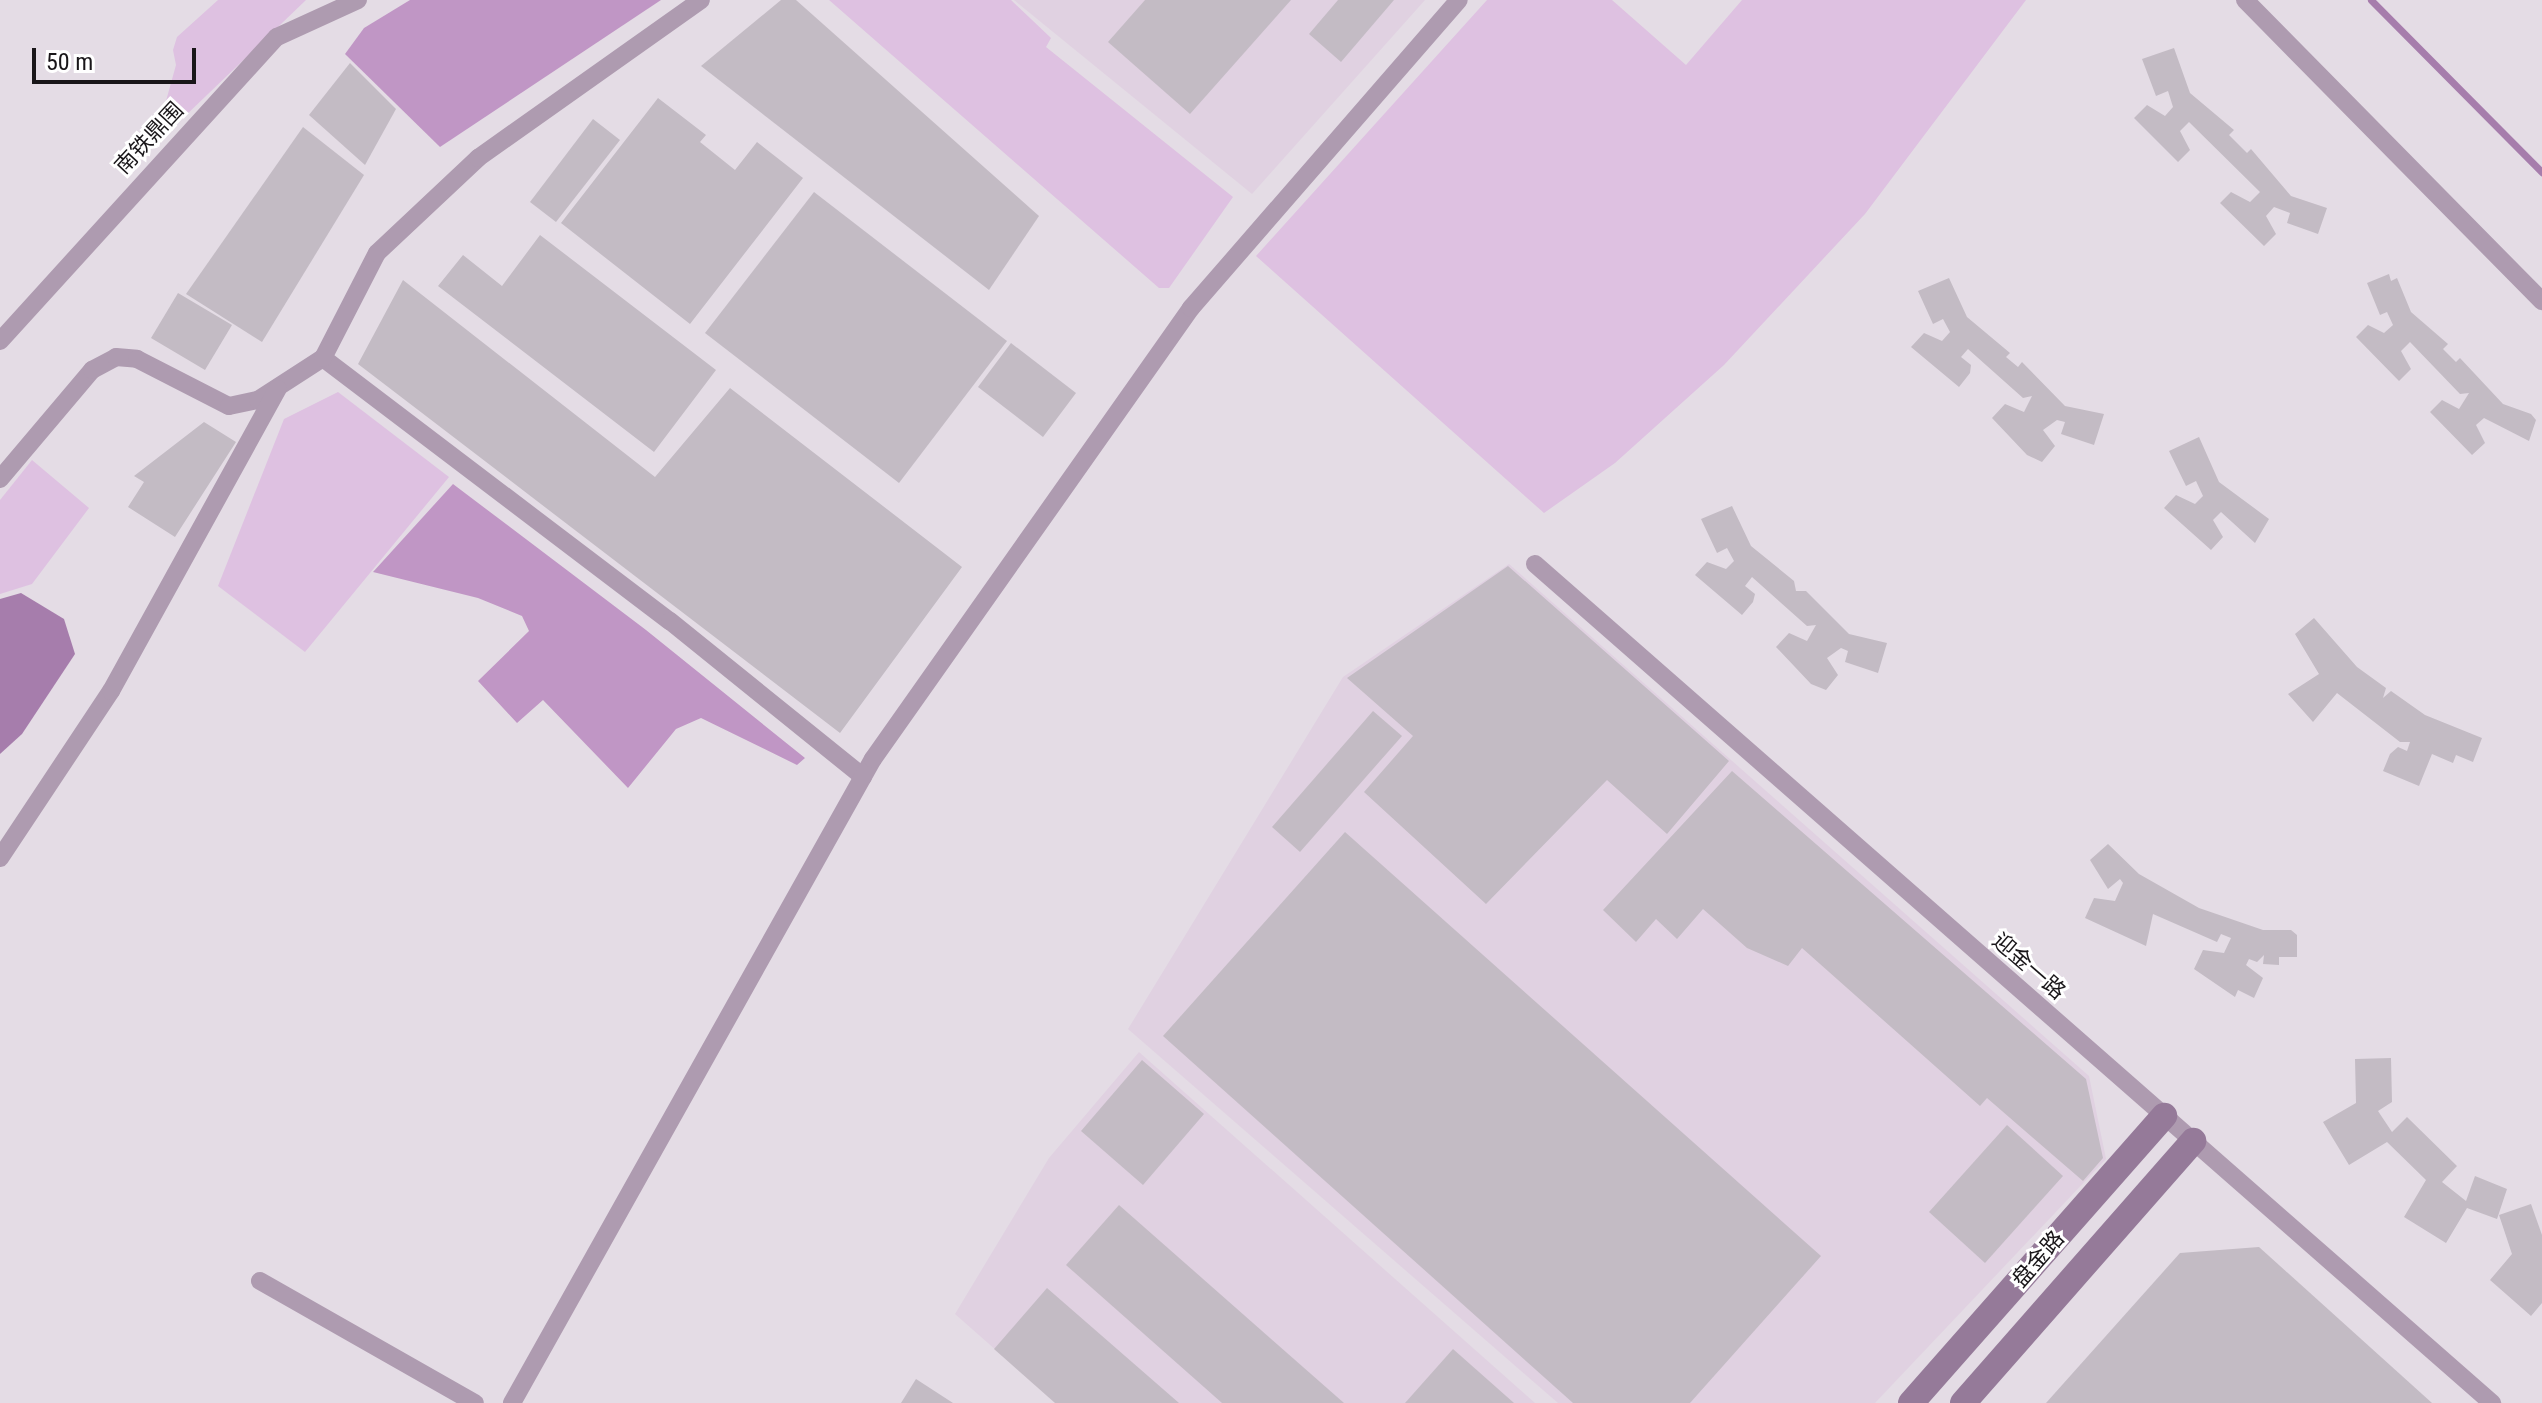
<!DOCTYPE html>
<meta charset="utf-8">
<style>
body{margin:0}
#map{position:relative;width:2542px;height:1403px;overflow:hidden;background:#e4dce5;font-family:"Roboto Condensed","Noto Sans SC",sans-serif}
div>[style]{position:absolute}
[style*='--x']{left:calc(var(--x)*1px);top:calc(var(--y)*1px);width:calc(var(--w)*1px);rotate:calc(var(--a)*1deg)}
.built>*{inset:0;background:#e0d1e1}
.green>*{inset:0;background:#dec1e1}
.forest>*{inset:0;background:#c096c5}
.water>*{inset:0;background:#a67dac}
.stream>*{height:7px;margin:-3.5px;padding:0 3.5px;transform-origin:3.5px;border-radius:3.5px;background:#a67dac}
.building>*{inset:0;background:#c3bbc4}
.street>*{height:18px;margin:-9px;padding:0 9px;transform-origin:9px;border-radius:9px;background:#ae9bb0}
.secondary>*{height:26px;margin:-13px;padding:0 13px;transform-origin:13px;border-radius:13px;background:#957a99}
span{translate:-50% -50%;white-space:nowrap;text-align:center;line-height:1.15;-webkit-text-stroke:6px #fff;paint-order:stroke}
.street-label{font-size:22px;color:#191619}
.scale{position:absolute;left:32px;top:48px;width:164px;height:36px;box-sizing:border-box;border:4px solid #191619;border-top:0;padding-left:10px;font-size:24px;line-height:28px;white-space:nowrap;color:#191619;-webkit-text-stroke:6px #fff;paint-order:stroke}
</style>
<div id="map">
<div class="built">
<i style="clip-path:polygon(1014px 0,1425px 0,1252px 194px)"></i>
<i style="clip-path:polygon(1509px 564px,2089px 1076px,2106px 1159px,1875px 1403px,1558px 1403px,1128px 1029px,1343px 677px)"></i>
<i style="clip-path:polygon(1139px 1052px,1535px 1403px,1056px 1403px,955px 1314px,1049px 1158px)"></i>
</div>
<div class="green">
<i style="clip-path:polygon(218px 0,306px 0,183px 118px,166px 101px,176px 65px,173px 50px,177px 37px)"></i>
<i style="clip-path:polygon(829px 0,1011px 0,1051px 38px,1046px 47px,1233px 197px,1169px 288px,1159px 288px)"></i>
<i style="clip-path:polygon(1487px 0,1612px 0,1686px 65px,1742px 0,2026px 0,1865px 214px,1724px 365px,1615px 463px,1544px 513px,1256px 256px)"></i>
<i style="clip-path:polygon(338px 392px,449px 477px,305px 652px,218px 586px,284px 419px)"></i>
<i style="clip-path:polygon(32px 460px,89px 508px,32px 584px,0 594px,0 500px)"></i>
</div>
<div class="forest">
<i style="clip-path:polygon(410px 0,661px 0,440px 147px,345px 54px,364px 28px)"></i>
<i style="clip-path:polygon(453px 484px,646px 630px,805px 758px,797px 765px,701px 718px,676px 729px,628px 788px,543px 700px,517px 723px,478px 681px,529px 631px,522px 616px,478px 598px,373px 572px)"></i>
</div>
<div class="water">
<i style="clip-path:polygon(21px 593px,64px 619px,75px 654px,22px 734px,0 754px,0 599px)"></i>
</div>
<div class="stream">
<i style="--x:2371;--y:0;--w:243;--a:45.2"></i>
</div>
<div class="building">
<i style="clip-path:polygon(781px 0,796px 0,1039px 216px,989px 290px,701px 66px)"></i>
<i style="clip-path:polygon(1145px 0,1291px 0,1190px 114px,1108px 42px)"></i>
<i style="clip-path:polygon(1338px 0,1394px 0,1341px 62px,1309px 34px)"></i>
<i style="clip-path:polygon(2174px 48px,2190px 93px,2234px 130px,2229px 135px,2247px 153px,2251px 149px,2291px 196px,2327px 208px,2318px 234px,2287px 223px,2290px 213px,2274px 207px,2266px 216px,2276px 234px,2264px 246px,2220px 203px,2231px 192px,2250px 202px,2260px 192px,2189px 122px,2180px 131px,2190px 150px,2178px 162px,2134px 118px,2147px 105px,2165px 116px,2173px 107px,2168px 91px,2156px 96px,2142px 59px)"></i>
<i style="clip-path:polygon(350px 63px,396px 109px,365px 165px,309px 115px)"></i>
<i style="clip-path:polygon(658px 98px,706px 135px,700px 142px,735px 170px,757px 142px,803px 178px,690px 324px,561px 223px)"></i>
<i style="clip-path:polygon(593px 119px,620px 140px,556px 222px,530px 202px)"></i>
<i style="clip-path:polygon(303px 127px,364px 175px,262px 342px,186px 294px)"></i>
<i style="clip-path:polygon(814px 192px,1007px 341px,899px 483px,705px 333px)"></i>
<i style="clip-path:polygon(540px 235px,716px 370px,654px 452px,438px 286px,463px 255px,502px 286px)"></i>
<i style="clip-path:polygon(2389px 274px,2391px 281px,2397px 278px,2411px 312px,2448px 344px,2443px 349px,2456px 362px,2460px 358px,2503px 404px,2531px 414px,2536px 420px,2529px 441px,2484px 418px,2476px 425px,2485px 443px,2472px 455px,2430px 412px,2442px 400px,2459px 409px,2469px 393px,2460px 394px,2410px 342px,2401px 351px,2411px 369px,2399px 381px,2356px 337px,2368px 325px,2384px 333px,2393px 325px,2387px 312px,2380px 315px,2367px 283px)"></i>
<i style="clip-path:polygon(1949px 278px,1967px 317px,2010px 353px,2006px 357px,2018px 367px,2022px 362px,2065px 406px,2104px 414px,2094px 445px,2061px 434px,2065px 422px,2057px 420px,2043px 430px,2055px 446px,2042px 462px,2027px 455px,1992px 418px,2005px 404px,2024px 412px,2032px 396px,2023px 398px,1968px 349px,1961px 357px,1971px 365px,1970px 373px,1959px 387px,1911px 347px,1924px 333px,1942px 341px,1950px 332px,1943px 319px,1933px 324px,1918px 291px)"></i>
<i style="clip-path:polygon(403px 280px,655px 477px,730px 388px,962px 567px,840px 733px,358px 364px)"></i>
<i style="clip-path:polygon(178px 293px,232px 325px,205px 370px,151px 338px)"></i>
<i style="clip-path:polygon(1011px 343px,1076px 393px,1043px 437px,978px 387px)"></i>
<i style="clip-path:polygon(204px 422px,236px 442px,175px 537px,128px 507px,144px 482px,134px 476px)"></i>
<i style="clip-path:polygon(2199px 437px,2219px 482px,2269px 519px,2255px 543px,2221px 512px,2213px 520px,2223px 537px,2211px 550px,2164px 508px,2176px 495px,2195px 504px,2203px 496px,2196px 481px,2186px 486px,2169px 451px)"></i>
<i style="clip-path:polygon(1732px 506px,1751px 546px,1794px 581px,1796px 591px,1806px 591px,1849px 634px,1887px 643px,1878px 673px,1845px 662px,1848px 651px,1841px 648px,1827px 658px,1838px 675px,1826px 690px,1811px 684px,1776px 647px,1789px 633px,1807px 641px,1816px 625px,1807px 626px,1752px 577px,1745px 586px,1755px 594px,1753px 602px,1742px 615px,1695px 575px,1707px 562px,1726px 569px,1734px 561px,1727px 548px,1717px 553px,1701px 519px)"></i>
<i style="clip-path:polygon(1508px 566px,1729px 761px,1667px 834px,1607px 780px,1486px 904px,1364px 792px,1413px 736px,1347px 678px)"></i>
<i style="clip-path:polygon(2314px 618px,2357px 667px,2386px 688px,2383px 698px,2391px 691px,2425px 715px,2482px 738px,2473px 762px,2456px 755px,2453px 763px,2432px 754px,2419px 786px,2383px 771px,2390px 754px,2398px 747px,2407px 751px,2410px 742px,2400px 742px,2337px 693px,2313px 722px,2288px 694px,2319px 674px,2295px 634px)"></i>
<i style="clip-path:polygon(1373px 711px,1402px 736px,1300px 852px,1272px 827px)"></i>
<i style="clip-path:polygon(1732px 771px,2086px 1079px,2103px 1158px,2083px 1181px,1987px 1098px,1980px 1106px,1802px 948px,1788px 966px,1747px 948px,1703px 909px,1677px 939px,1656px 919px,1636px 942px,1603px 910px)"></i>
<i style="clip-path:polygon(1345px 832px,1821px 1256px,1690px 1403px,1573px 1403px,1163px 1036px)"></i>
<i style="clip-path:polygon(2108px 844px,2139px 874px,2199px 908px,2263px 930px,2291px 930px,2297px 935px,2297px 957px,2279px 957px,2279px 965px,2263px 964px,2264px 955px,2257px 962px,2249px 959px,2246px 965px,2263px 978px,2254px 998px,2238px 990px,2235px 997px,2194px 969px,2203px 950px,2224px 953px,2231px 938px,2221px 934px,2217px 942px,2153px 914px,2146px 946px,2085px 918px,2094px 898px,2115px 901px,2123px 883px,2120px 879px,2108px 889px,2090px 860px)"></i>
<i style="clip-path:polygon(2391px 1058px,2392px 1102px,2378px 1111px,2392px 1132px,2407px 1117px,2457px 1166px,2442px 1182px,2466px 1201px,2475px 1176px,2507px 1189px,2497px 1219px,2467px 1208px,2446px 1243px,2404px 1217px,2426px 1180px,2387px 1142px,2349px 1165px,2323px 1122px,2356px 1103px,2355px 1059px)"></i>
<i style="clip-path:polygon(1142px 1060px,1204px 1114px,1143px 1185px,1081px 1131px)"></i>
<i style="clip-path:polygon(2007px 1125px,2063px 1176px,1985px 1263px,1929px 1212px)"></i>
<i style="clip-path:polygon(2531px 1204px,2542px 1235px,2542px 1303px,2531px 1316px,2490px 1280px,2512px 1254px,2499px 1215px)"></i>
<i style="clip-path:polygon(1119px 1205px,1344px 1403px,1222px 1403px,1066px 1265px)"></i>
<i style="clip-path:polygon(2259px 1247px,2432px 1403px,2046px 1403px,2180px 1253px)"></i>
<i style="clip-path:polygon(1047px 1288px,1179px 1403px,1055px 1403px,994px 1349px)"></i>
<i style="clip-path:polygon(1453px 1349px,1514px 1403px,1405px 1403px)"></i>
<i style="clip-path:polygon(916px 1379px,953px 1403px,901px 1403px)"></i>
</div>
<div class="street">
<i style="--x:2245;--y:0;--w:423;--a:45.4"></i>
<i style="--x:0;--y:341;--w:411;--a:-47.7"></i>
<i style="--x:277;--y:37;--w:89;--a:-24.6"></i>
<i style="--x:323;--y:358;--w:435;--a:37.2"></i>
<i style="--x:670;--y:621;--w:248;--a:38.9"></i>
<i style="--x:0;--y:479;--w:143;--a:-49.8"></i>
<i style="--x:92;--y:370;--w:27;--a:-28"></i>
<i style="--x:116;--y:357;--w:21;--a:5"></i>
<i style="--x:137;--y:359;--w:103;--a:27.1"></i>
<i style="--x:229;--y:406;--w:30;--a:-12"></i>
<i style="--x:258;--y:400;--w:77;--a:-32.9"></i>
<i style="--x:323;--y:358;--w:118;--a:-62.8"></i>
<i style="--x:377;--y:253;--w:139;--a:-43.2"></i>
<i style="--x:478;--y:158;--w:273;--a:-35.3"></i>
<i style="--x:1535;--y:564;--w:1273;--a:41.24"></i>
<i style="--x:0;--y:858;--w:201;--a:-56.4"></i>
<i style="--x:111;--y:691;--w:345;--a:-61.1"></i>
<i style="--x:260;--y:1281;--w:247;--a:29.6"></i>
<i style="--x:512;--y:1403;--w:738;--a:-60.73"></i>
<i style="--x:873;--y:759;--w:552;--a:-54.81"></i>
<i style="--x:1191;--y:308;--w:408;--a:-49"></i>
</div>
<div class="secondary">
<i style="--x:1911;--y:1403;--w:383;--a:-48.6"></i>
<i style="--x:1963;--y:1403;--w:349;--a:-48.7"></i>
</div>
<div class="street-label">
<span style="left:149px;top:138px;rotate:-47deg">南铁鼎围</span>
<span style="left:2029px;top:966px;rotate:41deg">迎金一路</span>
<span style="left:2038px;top:1259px;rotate:-49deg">盘金路</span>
</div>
<div class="scale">50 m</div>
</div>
